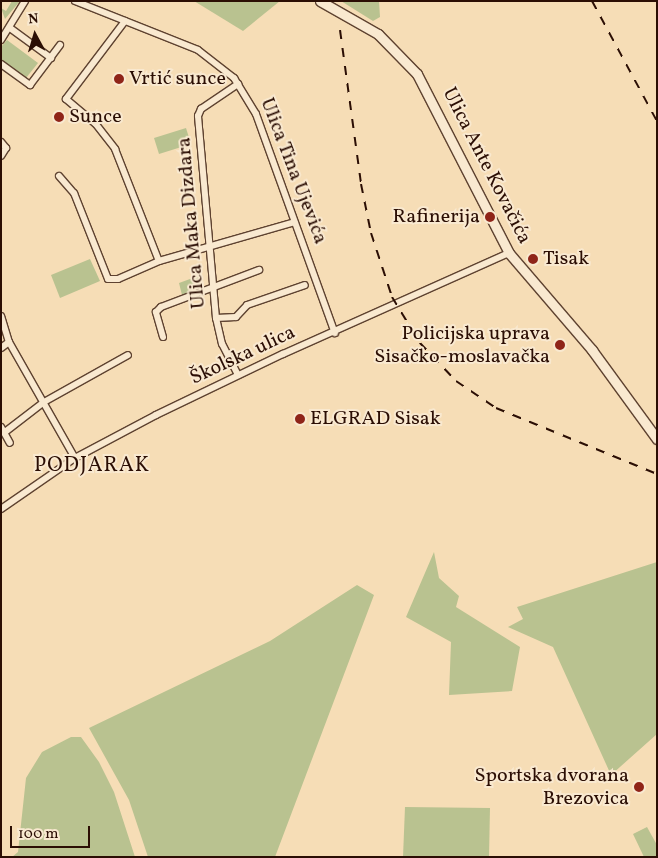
<!DOCTYPE html>
<meta charset="utf-8">
<style>
body{margin:0}
#map{position:relative;width:658px;height:858px;overflow:hidden;background:#f6ddb6;font-family:Vollkorn,serif}
div>[style]{position:absolute}
[style*='--x']{left:calc(var(--x)*1px);top:calc(var(--y)*1px);width:calc(var(--w)*1px);rotate:calc(var(--a)*1deg)}
.green>*{inset:0;background:#b9c290}
.roads{filter:drop-shadow(1px 0 #5e4230) drop-shadow(-1px 0 #5e4230) drop-shadow(0 1px #5e4230) drop-shadow(0 -1px #5e4230)}
.street>*{height:6px;margin:-3px;padding:0 3px;transform-origin:3px;border-radius:3px;background:#f9e9d0}
.secondary>*{height:9px;margin:-4.5px;padding:0 4.5px;transform-origin:4.5px;border-radius:4.5px;background:#f9e9d0}
.rail>*{height:2px;margin-top:-1px;transform-origin:0;background:repeating-linear-gradient(90deg,#2b0e04 0 9px,transparent 0 18px)}
.dots>*{width:14px;height:14px;translate:-50% -50%;box-sizing:border-box;border:2px solid #f9e9d0;border-radius:50%}
span{translate:-50% -50%;white-space:nowrap;text-align:center;line-height:1.15;-webkit-text-stroke:4px #f9e9d0;paint-order:stroke}
.poi-label{font-size:20px;color:#2b0e04}
.left{translate:0 -50%;text-align:left}
.right{translate:-100% -50%;text-align:right}
.street-label{font-size:20px;color:#2b0e04}
.neighbourhood-label{font-size:21px;color:#2b0e04;letter-spacing:1px}
.frame{position:absolute;inset:0;border:2px solid #2b0e04;pointer-events:none}
.north{position:absolute;left:10px;top:10px;width:50px;height:50px;-webkit-text-stroke:4px #f9e9d0;paint-order:stroke;rotate:354deg;font-size:14px;font-weight:700;line-height:20px;text-align:center;color:#2b0e04}
.north::after{content:'';display:block;margin:auto;width:18px;height:22px;background:#2b0e04;clip-path:polygon(50% 0,100% 100%,50% 72%,0 100%)}
.scale{position:absolute;left:10px;top:826px;width:80px;height:22px;box-sizing:border-box;border:2px solid #2b0e04;border-top:0;padding-left:6px;font-size:15px;line-height:18px;white-space:nowrap;color:#2b0e04;-webkit-text-stroke:4px #f9e9d0;paint-order:stroke}
</style>
<div id="map">
<div class="green">
<i style="clip-path:polygon(12px 1px,20px 1px,5px 19px,1px 8px,6px 11px)"></i>
<i style="clip-path:polygon(194px 1px,280px 1px,243px 31px)"></i>
<i style="clip-path:polygon(341px 1px,379px 1px,380px 17px,373px 21px)"></i>
<i style="clip-path:polygon(7px 40px,38px 63px,26px 78px,1px 60px,1px 47px)"></i>
<i style="clip-path:polygon(186px 128px,191px 144px,159px 154px,154px 138px)"></i>
<i style="clip-path:polygon(90px 259px,100px 281px,60px 298px,51px 275px)"></i>
<i style="clip-path:polygon(201px 275px,202px 288px,182px 295px,179px 283px)"></i>
<i style="clip-path:polygon(434px 552px,439px 578px,459px 596px,456px 607px,520px 647px,512px 691px,449px 695px,451px 642px,406px 617px)"></i>
<i style="clip-path:polygon(657px 562px,657px 734px,611px 775px,553px 647px,508px 627px,523px 619px,517px 607px)"></i>
<i style="clip-path:polygon(357px 585px,374px 595px,275px 857px,148px 857px,129px 800px,89px 728px,270px 641px)"></i>
<i style="clip-path:polygon(71px 737px,81px 737px,99px 762px,114px 792px,135px 857px,12px 857px,18px 852px,26px 778px,42px 752px)"></i>
<i style="clip-path:polygon(405px 807px,490px 808px,489px 857px,403px 857px)"></i>
<i style="clip-path:polygon(647px 827px,657px 845px,657px 857px,644px 857px,633px 834px)"></i>
</div>
<div class="roads">
<div class="street">
<i style="--x:75;--y:1;--w:132;--a:21.7"></i>
<i style="--x:198;--y:50;--w:46;--a:37.9"></i>
<i style="--x:234;--y:78;--w:42;--a:58.6"></i>
<i style="--x:256;--y:114;--w:233;--a:70.2"></i>
<i style="--x:125;--y:21;--w:98;--a:127.1"></i>
<i style="--x:66;--y:99;--w:38;--a:40"></i>
<i style="--x:95;--y:123;--w:33;--a:52"></i>
<i style="--x:115;--y:149;--w:120;--a:68.6"></i>
<i style="--x:10;--y:28;--w:51;--a:36.2"></i>
<i style="--x:1;--y:40;--w:46;--a:-58.4"></i>
<i style="--x:1;--y:64;--w:36;--a:36"></i>
<i style="--x:30;--y:85;--w:50;--a:-53.1"></i>
<i style="--x:1;--y:142;--w:8;--a:50"></i>
<i style="--x:6;--y:148;--w:9;--a:122"></i>
<i style="--x:59;--y:176;--w:23;--a:49"></i>
<i style="--x:74;--y:193;--w:92;--a:68.4"></i>
<i style="--x:108;--y:279;--w:10;--a:0"></i>
<i style="--x:118;--y:279;--w:45;--a:-23.7"></i>
<i style="--x:159;--y:261;--w:141;--a:-16"></i>
<i style="--x:1;--y:316;--w:27;--a:73"></i>
<i style="--x:9;--y:342;--w:133;--a:60.4"></i>
<i style="--x:216;--y:318;--w:20;--a:-3"></i>
<i style="--x:236;--y:317;--w:16;--a:-47"></i>
<i style="--x:247;--y:305;--w:61;--a:-19"></i>
<i style="--x:163;--y:337;--w:26;--a:-106"></i>
<i style="--x:156;--y:312;--w:7;--a:-45"></i>
<i style="--x:161;--y:307;--w:105;--a:-20.7"></i>
<i style="--x:1;--y:348;--w:10;--a:-37"></i>
<i style="--x:238;--y:375;--w:35;--a:-117"></i>
<i style="--x:222;--y:344;--w:27;--a:-103"></i>
<i style="--x:216;--y:318;--w:203;--a:-95.1"></i>
<i style="--x:198;--y:116;--w:8;--a:-67"></i>
<i style="--x:201;--y:109;--w:45;--a:-34"></i>
<i style="--x:1;--y:427;--w:18;--a:61"></i>
<i style="--x:5;--y:432;--w:49;--a:-37.6"></i>
<i style="--x:44;--y:402;--w:96;--a:-29.2"></i>
<i style="--x:1;--y:509;--w:90;--a:-34.6"></i>
<i style="--x:75;--y:458;--w:92;--a:-28"></i>
<i style="--x:156;--y:415;--w:141;--a:-25.7"></i>
<i style="--x:283;--y:354;--w:248;--a:-24.1"></i>
</div>
<div class="secondary">
<i style="--x:320;--y:1;--w:67;--a:29.6"></i>
<i style="--x:378;--y:34;--w:56;--a:45.7"></i>
<i style="--x:417;--y:74;--w:201;--a:62.8"></i>
<i style="--x:509;--y:253;--w:128;--a:49.4"></i>
<i style="--x:592;--y:350;--w:110;--a:53.9"></i>
</div>
</div>
<div class="rail">
<i style="--x:592;--y:1;--w:136;--a:61.6"></i>
<i style="--x:340;--y:30;--w:155;--a:82.2"></i>
<i style="--x:361;--y:184;--w:50;--a:78.5"></i>
<i style="--x:371;--y:233;--w:67;--a:71.8"></i>
<i style="--x:392;--y:297;--w:54;--a:58.7"></i>
<i style="--x:420;--y:343;--w:52;--a:46.5"></i>
<i style="--x:456;--y:381;--w:48;--a:34"></i>
<i style="--x:496;--y:408;--w:174;--a:22.3"></i>
</div>
<div class="dots">
<i style="left:119px;top:79px;background:#8f2418"></i>
<i style="left:59px;top:117px;background:#8f2418"></i>
<i style="left:490px;top:217px;background:#8f2418"></i>
<i style="left:533px;top:259px;background:#8f2418"></i>
<i style="left:560px;top:345px;background:#8f2418"></i>
<i style="left:300px;top:419px;background:#8f2418"></i>
<i style="left:639px;top:787px;background:#8f2418"></i>
</div>
<div class="poi-label">
<span class="left" style="left:129px;top:79px">Vrtić sunce</span>
<span class="left" style="left:69px;top:117px">Sunce</span>
<span class="right" style="left:480px;top:217px">Rafinerija</span>
<span class="left" style="left:543px;top:259px">Tisak</span>
<span class="right" style="left:550px;top:346px">Policijska uprava<br>Sisačko-moslavačka</span>
<span class="left" style="left:310px;top:419px">ELGRAD Sisak</span>
<span class="right" style="left:629px;top:788px">Sportska dvorana<br>Brezovica</span>
</div>
<div class="street-label">
<span style="left:486px;top:166px;rotate:63deg">Ulica Ante Kovačića</span>
<span style="left:293px;top:171px;rotate:69deg">Ulica Tina Ujevića</span>
<span style="left:192px;top:223px;rotate:-95deg">Ulica Maka Dizdara</span>
<span style="left:243px;top:356px;rotate:-25deg">Školska ulica</span>
</div>
<div class="neighbourhood-label">
<span style="left:92px;top:466px">PODJARAK</span>
</div>
<div class="frame"></div>
<div class="north">N</div>
<div class="scale">100 m</div>
</div>
